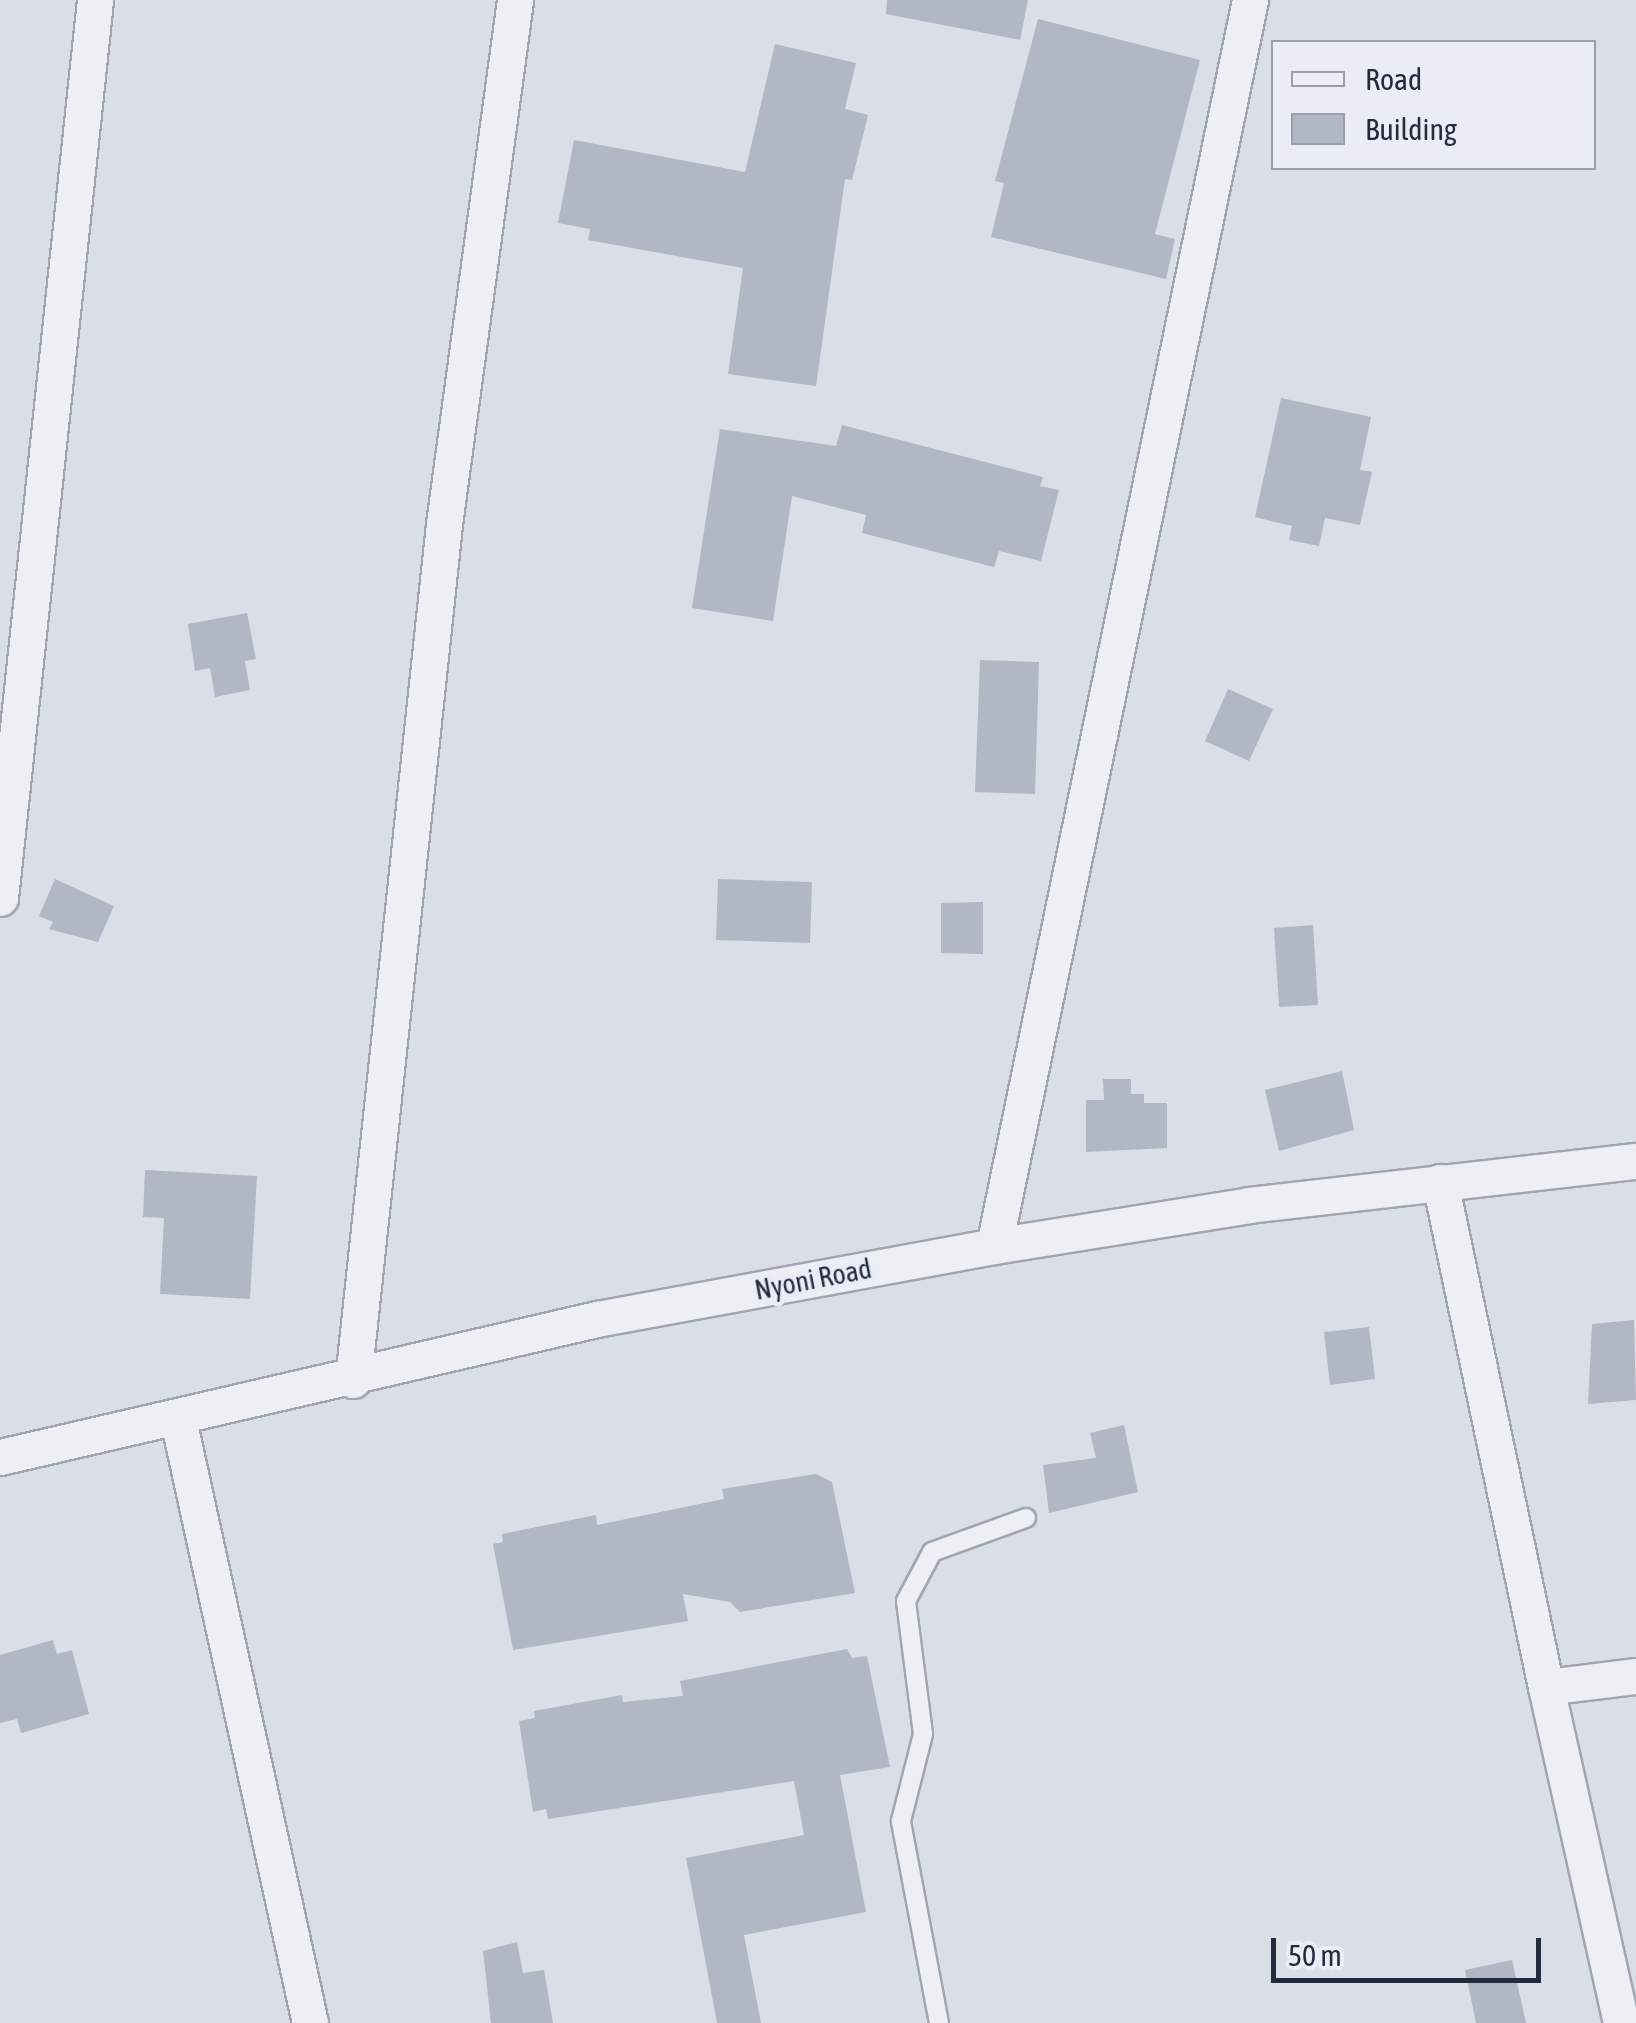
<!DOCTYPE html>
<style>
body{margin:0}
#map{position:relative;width:1636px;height:2023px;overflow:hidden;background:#dadee7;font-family:"Asap Condensed",sans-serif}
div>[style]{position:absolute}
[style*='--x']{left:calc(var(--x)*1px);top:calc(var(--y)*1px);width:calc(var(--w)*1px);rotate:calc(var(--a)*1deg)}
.building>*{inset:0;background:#b1b7c4}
.roads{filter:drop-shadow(2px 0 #9fa5b1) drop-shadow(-2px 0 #9fa5b1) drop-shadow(0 2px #9fa5b1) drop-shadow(0 -2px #9fa5b1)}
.service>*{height:18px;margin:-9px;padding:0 9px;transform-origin:9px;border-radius:9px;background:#edeff5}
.minor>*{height:35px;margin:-17.5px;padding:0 17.5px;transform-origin:17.5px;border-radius:17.5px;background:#edeff5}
span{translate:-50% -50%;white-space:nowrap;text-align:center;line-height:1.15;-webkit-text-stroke:9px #eaedf5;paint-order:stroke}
.street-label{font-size:28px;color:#232b3e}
.legend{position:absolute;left:1271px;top:40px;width:325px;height:130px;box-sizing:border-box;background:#eaedf5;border:2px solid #9a9fac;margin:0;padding:12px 18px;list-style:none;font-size:30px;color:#232b3e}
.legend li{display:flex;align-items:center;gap:20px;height:50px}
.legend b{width:50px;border:2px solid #9a9fac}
.scale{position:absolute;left:1271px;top:1938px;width:270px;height:45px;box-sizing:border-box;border:5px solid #232b3e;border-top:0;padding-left:12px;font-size:30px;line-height:35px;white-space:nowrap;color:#232b3e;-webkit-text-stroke:8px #eaedf5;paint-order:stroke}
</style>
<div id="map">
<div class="building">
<i style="clip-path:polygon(887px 0,1028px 0,1020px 40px,886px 14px)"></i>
<i style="clip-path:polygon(1038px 19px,1200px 60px,1155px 234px,1175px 239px,1166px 279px,991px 237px,1004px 183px,995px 181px)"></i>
<i style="clip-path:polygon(775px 44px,856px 63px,845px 109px,868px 115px,852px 180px,845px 179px,816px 386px,728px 374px,743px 268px,588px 240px,590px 229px,558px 223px,574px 140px,745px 172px)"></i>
<i style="clip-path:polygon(1281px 398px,1371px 417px,1360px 470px,1372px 472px,1360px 525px,1325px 518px,1319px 546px,1289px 540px,1292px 526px,1255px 517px)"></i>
<i style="clip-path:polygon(842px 425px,1043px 477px,1040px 486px,1059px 490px,1041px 561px,999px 551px,994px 567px,862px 533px,866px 515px,792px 496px,773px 621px,692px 608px,720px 429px,836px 446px)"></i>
<i style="clip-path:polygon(247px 613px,256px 659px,245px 661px,250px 690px,215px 697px,210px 668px,195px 671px,188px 624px)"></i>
<i style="clip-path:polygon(980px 660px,1039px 662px,1035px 794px,975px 792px)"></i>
<i style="clip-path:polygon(1228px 689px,1273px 709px,1249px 761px,1205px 741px)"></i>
<i style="clip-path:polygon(55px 879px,114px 906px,98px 942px,49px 929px,53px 922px,39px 916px)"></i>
<i style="clip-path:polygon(718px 879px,812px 882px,810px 943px,716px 940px)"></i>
<i style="clip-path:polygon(983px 902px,983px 954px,941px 953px,941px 903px)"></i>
<i style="clip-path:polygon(1313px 925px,1318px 1005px,1279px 1007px,1274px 928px)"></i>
<i style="clip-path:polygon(1342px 1071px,1354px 1130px,1279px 1151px,1265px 1090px)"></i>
<i style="clip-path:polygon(1103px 1079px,1131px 1079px,1131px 1094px,1144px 1094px,1144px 1103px,1167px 1103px,1167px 1148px,1086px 1152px,1086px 1100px,1104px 1100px)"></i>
<i style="clip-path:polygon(145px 1170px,257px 1176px,250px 1299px,160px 1294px,164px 1218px,143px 1217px)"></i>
<i style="clip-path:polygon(1634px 1320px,1636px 1400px,1588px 1404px,1592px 1324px)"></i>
<i style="clip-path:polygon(1369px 1327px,1375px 1379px,1330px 1385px,1324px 1332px)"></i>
<i style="clip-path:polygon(1124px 1425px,1138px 1492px,1049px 1513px,1043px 1465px,1096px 1458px,1090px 1433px)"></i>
<i style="clip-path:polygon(816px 1474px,832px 1482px,855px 1593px,740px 1612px,730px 1602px,683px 1594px,688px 1621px,513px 1650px,493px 1544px,503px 1542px,502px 1534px,596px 1515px,597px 1525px,724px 1499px,722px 1489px)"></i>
<i style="clip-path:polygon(53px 1640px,57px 1654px,72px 1650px,89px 1714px,21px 1733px,17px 1719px,0 1723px,0 1655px)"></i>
<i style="clip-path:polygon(847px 1649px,852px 1658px,867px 1656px,890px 1767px,840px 1775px,866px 1912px,744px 1935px,761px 2023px,717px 2023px,686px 1858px,804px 1835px,794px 1781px,548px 1819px,546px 1809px,533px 1812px,519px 1721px,535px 1718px,534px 1711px,622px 1695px,623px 1702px,683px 1696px,680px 1681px)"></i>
<i style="clip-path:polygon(517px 1942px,523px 1973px,544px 1970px,553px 2023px,491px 2023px,483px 1951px)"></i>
<i style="clip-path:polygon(1512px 1960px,1526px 2023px,1476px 2023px,1465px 1970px)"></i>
</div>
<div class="roads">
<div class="service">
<i style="--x:939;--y:2023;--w:206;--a:-100.7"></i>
<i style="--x:901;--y:1821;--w:90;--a:-75.8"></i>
<i style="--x:923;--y:1734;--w:134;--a:-97.3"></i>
<i style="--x:906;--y:1601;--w:55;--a:-62"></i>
<i style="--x:932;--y:1552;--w:100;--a:-19.9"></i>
</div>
<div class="minor">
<i style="--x:0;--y:898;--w:903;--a:-83.96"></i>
<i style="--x:1440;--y:1182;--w:516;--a:78.15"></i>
<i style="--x:1546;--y:1687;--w:91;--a:-7"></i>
<i style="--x:994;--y:1246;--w:1272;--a:-78.39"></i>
<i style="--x:353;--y:1380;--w:861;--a:-83.93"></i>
<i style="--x:444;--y:524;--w:529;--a:-82.28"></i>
<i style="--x:178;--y:1419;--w:618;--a:77.67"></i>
<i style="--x:0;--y:1457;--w:613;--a:-13.02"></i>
<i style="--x:597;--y:1319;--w:404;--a:-10.4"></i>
<i style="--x:994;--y:1246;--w:258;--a:-9.1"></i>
<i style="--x:1249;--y:1205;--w:389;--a:-6.5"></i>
<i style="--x:1546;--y:1687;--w:344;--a:77.4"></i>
</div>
</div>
<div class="street-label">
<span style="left:813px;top:1279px;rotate:-11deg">Nyoni Road</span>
</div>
<ul class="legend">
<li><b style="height:12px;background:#edeff5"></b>Road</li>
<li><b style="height:28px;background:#b1b7c4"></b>Building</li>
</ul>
<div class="scale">50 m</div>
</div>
